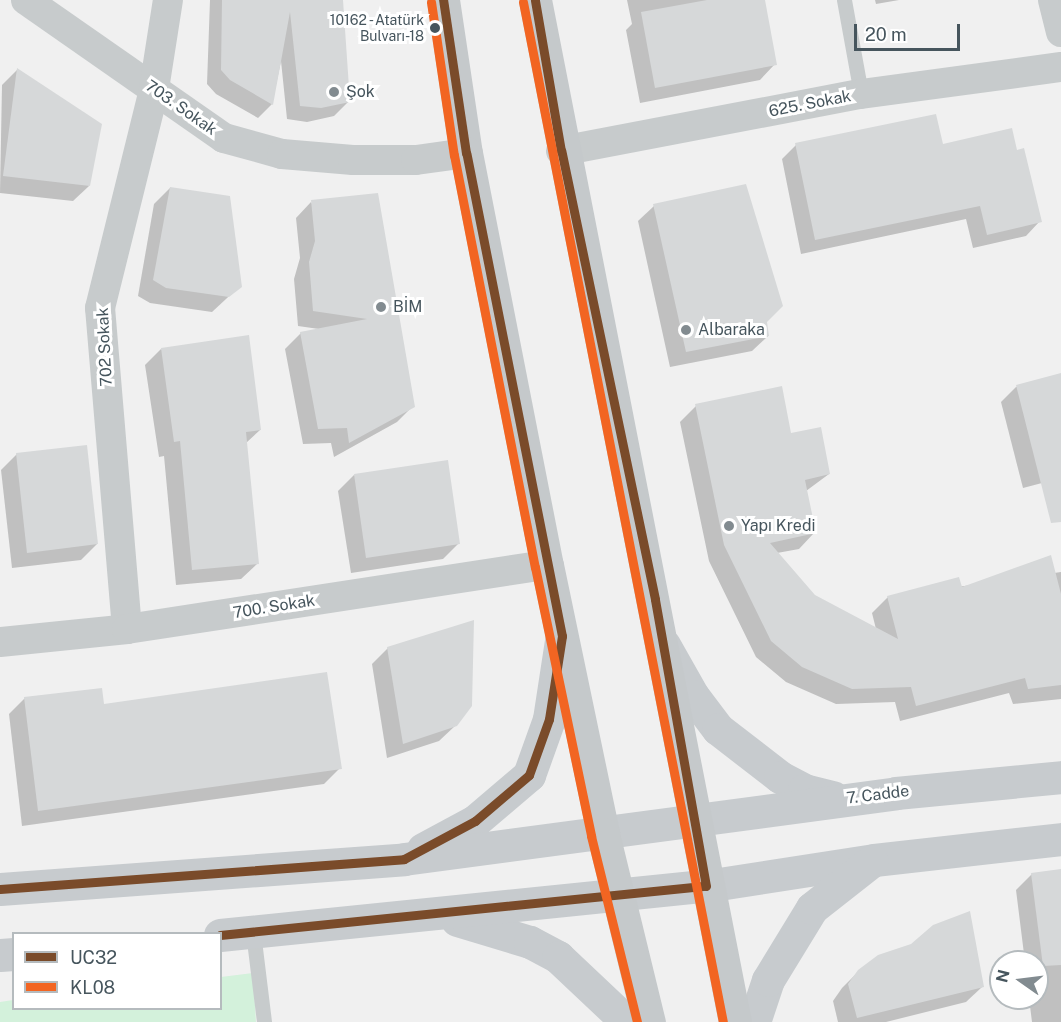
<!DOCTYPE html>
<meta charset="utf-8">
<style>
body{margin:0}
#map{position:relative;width:1061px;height:1022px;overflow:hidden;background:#f0f0f0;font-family:"Public Sans",sans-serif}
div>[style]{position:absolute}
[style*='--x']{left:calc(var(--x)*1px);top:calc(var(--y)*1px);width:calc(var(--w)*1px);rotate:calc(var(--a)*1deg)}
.green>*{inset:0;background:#d3f1db}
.shadow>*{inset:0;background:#0003}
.building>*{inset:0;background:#d6d8d9}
.lane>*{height:15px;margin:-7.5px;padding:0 7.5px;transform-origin:7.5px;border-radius:7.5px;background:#c7cbcc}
.street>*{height:30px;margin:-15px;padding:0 15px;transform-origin:15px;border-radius:15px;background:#c7cbcc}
.secondary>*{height:33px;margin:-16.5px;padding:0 16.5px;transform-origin:16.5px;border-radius:16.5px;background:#c7cbce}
.primary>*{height:33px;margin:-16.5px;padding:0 16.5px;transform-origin:16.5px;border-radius:16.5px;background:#c5c9cb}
.bus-1>*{height:9px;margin:-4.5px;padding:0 4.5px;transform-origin:4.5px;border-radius:4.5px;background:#7a4b2a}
.bus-2>*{height:9px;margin:-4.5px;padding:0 4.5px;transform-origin:4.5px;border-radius:4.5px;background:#f26522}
.dots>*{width:16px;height:16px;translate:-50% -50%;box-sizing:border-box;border:3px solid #fff;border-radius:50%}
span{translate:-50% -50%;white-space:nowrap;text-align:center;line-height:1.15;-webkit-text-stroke:6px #fff;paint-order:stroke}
.bus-label{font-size:14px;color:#46555d}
.right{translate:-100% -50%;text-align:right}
.poi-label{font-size:16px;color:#46555d}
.left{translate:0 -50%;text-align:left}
.street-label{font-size:16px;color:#46555d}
.legend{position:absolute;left:12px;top:932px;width:210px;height:78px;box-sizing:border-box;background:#fff;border:2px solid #b5bbbe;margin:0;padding:8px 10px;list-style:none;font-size:18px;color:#46555d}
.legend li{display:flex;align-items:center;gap:12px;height:30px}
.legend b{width:30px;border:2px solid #b5bbbe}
.north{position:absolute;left:989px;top:950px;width:60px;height:60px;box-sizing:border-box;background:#fff;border:2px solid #b5bbbe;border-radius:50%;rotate:284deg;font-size:16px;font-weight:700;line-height:24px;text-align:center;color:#46555d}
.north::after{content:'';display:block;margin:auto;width:21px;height:27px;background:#828b90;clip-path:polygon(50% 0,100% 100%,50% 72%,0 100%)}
.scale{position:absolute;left:854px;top:24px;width:106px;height:27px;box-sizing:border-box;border:3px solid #46555d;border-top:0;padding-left:8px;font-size:18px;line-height:21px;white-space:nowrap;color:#46555d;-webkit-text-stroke:4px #fff;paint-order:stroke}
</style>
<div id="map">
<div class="green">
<i style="clip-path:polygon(253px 973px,256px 1022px,0 1022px,0 1002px,13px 1000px,14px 1008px,220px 1008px,221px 977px)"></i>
</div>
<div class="shadow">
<i style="clip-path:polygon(210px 0,342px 0,348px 102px,334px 116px,307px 122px,287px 119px,281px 61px,272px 104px,258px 118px,216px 94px,207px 84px)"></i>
<i style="clip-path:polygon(627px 0,763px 0,775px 64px,760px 80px,640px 103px,626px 30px,632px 24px)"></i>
<i style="clip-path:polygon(875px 0,899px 0,876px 4px)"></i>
<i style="clip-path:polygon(17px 70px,89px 186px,73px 201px,0 193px,2px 85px)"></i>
<i style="clip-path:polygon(796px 145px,1016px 152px,1040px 221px,1026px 236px,973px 248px,966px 219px,801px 254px,782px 159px)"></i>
<i style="clip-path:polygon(170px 188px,240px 286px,212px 312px,150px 303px,138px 296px,154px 204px)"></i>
<i style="clip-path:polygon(311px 202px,413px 406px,397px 422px,334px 457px,331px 443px,303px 444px,285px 349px,301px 333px,319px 329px,298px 326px,294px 279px,300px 258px,296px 218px)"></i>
<i style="clip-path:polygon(654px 206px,765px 321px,768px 336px,752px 351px,670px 367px,638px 221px)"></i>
<i style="clip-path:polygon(161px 349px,260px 430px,246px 443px,257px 564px,241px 579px,176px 585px,164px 456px,159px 457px,145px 365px)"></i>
<i style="clip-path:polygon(1061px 375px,1061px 478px,1023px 488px,1001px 402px,1016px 387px)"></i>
<i style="clip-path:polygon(696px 406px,790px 435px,829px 474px,806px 491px,814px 533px,799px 549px,777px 553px,814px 596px,876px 629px,872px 613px,888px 597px,1061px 572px,1061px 699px,1013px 704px,1009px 693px,900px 721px,895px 702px,836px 704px,786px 682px,756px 657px,709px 561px,680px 422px)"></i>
<i style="clip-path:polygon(17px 454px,97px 544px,81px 560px,12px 568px,1px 470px)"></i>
<i style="clip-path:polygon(354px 475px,459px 543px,443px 559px,351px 573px,338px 491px)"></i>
<i style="clip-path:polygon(388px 648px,456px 725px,439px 741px,387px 758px,372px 664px)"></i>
<i style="clip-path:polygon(25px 698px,102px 706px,340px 768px,324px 784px,22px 826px,9px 714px)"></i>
<i style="clip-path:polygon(1061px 870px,1061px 1022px,1032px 1022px,1029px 998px,1037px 998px,1037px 962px,1025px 962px,1016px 890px,1032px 874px)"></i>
<i style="clip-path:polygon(912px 945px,982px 987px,966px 1002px,886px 1022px,838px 1022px,833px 1001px,842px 988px,859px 971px)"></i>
</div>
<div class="building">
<i style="clip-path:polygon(222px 0,343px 0,350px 102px,321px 108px,300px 106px,290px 12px,273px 105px,230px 80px,221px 70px)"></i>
<i style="clip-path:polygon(707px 0,765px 0,777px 65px,655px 88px,641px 12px)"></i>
<i style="clip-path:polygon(17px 68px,102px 124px,90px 186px,3px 176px)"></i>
<i style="clip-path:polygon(936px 114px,943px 144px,1012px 128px,1017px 150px,1024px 148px,1042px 222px,987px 235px,980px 206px,815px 240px,795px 143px)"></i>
<i style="clip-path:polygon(746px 184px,783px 306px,767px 322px,769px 336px,686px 352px,653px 204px)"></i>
<i style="clip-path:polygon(170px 187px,230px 196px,242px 287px,229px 297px,166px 288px,153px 280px)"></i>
<i style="clip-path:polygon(378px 193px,415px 407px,349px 443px,347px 428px,318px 429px,300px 332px,367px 319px,313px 311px,309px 262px,315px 241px,311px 200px)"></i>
<i style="clip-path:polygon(249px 335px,261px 430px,246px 432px,259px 564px,192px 570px,180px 441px,174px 442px,161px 348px)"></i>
<i style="clip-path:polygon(1061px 373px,1061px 522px,1051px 523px,1016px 385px)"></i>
<i style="clip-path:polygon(782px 386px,791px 433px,821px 427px,830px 474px,805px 480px,816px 533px,770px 543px,815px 595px,898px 639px,887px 596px,959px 577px,962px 587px,1051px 555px,1061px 594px,1061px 685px,1028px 689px,1025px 678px,916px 706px,911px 687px,852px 689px,802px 667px,771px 641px,724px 545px,695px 404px)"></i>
<i style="clip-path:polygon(87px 445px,98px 544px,27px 553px,16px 453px)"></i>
<i style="clip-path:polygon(448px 460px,460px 544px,366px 558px,354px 474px)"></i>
<i style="clip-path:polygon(474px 620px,472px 706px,457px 726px,403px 744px,387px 647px)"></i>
<i style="clip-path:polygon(327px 672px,342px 769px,38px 811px,24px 697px,102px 688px,104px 704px)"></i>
<i style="clip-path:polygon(1061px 869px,1061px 965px,1043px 966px,1031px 873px)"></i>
<i style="clip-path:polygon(970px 911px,984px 987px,857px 1018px,848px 984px,858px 970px,878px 955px,911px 944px,933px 925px)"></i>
</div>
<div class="lane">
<i style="--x:844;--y:0;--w:96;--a:79.7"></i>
<i style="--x:253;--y:932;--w:91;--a:83"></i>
</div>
<div class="street">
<i style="--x:26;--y:0;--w:241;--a:34.9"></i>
<i style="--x:224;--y:138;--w:60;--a:15.4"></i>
<i style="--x:282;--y:154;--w:71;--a:4.8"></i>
<i style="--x:353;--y:160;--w:63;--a:0"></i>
<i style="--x:416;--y:160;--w:50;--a:-8"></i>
<i style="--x:1053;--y:0;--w:33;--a:76"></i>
<i style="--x:561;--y:151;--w:305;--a:-10.8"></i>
<i style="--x:861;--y:94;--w:202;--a:-7.7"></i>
<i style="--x:127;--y:629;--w:322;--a:-94.8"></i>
<i style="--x:100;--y:308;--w:226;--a:-76.1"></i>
<i style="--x:154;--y:89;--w:90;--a:-81.1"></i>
<i style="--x:0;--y:642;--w:128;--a:-5.8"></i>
<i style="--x:127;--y:629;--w:425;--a:-8.7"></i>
</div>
<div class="secondary">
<i style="--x:664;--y:645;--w:59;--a:60.4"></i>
<i style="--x:693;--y:696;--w:41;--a:52.9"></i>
<i style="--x:718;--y:729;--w:78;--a:37.7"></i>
<i style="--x:780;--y:777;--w:27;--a:28"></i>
<i style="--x:804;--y:790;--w:30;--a:14"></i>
<i style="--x:423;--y:849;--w:59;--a:-28.3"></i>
<i style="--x:475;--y:821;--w:71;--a:-40.4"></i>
<i style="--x:529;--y:775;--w:59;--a:-70.3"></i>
<i style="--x:549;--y:719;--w:79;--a:-81.3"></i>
<i style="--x:0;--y:889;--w:405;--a:-4.2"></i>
<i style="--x:404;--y:859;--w:496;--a:-7.6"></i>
<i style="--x:896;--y:793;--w:166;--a:-5.5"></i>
<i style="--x:457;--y:920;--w:76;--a:16.8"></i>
<i style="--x:530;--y:942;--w:32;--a:28"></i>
<i style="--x:558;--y:957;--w:95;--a:43.3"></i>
<i style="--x:220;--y:935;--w:488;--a:-5.8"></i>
<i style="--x:706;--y:886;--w:170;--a:-8.8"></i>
<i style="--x:874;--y:860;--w:188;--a:-6.4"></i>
<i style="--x:0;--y:955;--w:14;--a:-4"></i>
<i style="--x:754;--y:1022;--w:44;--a:-71.6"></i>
<i style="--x:768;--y:980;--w:84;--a:-58.6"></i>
<i style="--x:812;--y:908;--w:76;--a:-38.1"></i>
</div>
<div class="primary">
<i style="--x:443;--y:0;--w:155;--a:81.5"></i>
<i style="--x:466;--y:153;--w:420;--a:78.9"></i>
<i style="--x:547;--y:565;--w:275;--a:78.2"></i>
<i style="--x:603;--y:834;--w:194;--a:76.3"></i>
<i style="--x:535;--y:0;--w:1041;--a:78.93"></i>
</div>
<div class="bus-1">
<i style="--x:0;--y:889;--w:405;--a:-4.2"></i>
<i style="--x:404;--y:859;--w:81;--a:-28.2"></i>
<i style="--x:475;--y:821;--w:71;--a:-40.4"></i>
<i style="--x:529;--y:775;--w:59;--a:-70.3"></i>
<i style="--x:549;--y:719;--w:84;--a:-81.1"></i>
<i style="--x:562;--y:636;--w:492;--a:-101.2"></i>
<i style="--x:466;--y:153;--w:155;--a:-98.5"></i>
<i style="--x:220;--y:935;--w:488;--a:-5.8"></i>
<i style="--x:706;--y:886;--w:291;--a:-100.1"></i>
<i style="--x:655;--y:599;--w:458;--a:-101.8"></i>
<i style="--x:561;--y:151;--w:153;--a:-99.8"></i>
</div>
<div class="bus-2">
<i style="--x:431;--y:2;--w:155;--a:81.5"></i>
<i style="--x:454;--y:155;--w:420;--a:78.9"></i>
<i style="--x:535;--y:567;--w:275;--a:78.2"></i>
<i style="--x:591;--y:836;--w:192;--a:76.1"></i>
<i style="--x:523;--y:2;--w:1039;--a:78.91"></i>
</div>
<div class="dots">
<i style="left:435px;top:28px;background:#46555d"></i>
<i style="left:334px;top:92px;background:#828b90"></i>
<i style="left:381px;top:307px;background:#828b90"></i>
<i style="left:686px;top:330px;background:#828b90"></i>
<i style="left:729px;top:526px;background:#828b90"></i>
</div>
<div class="bus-label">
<span class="right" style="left:424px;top:28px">10162 - Atatürk<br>Bulvarı-18</span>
</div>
<div class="poi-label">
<span class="left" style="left:346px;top:92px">Şok</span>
<span class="left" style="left:393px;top:307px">BİM</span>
<span class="left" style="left:698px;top:330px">Albaraka</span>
<span class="left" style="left:741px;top:526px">Yapı Kredi</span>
</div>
<div class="street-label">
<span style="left:810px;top:104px;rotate:-11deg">625. Sokak</span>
<span style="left:181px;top:108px;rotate:35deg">703. Sokak</span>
<span style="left:105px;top:347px;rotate:-93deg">702 Sokak</span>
<span style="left:274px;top:607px;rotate:-9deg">700. Sokak</span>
<span style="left:878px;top:795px;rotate:-7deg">7. Cadde</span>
</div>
<ul class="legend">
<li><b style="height:8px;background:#7a4b2a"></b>UC32</li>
<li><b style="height:8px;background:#f26522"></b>KL08</li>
</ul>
<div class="north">N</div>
<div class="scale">20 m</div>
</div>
